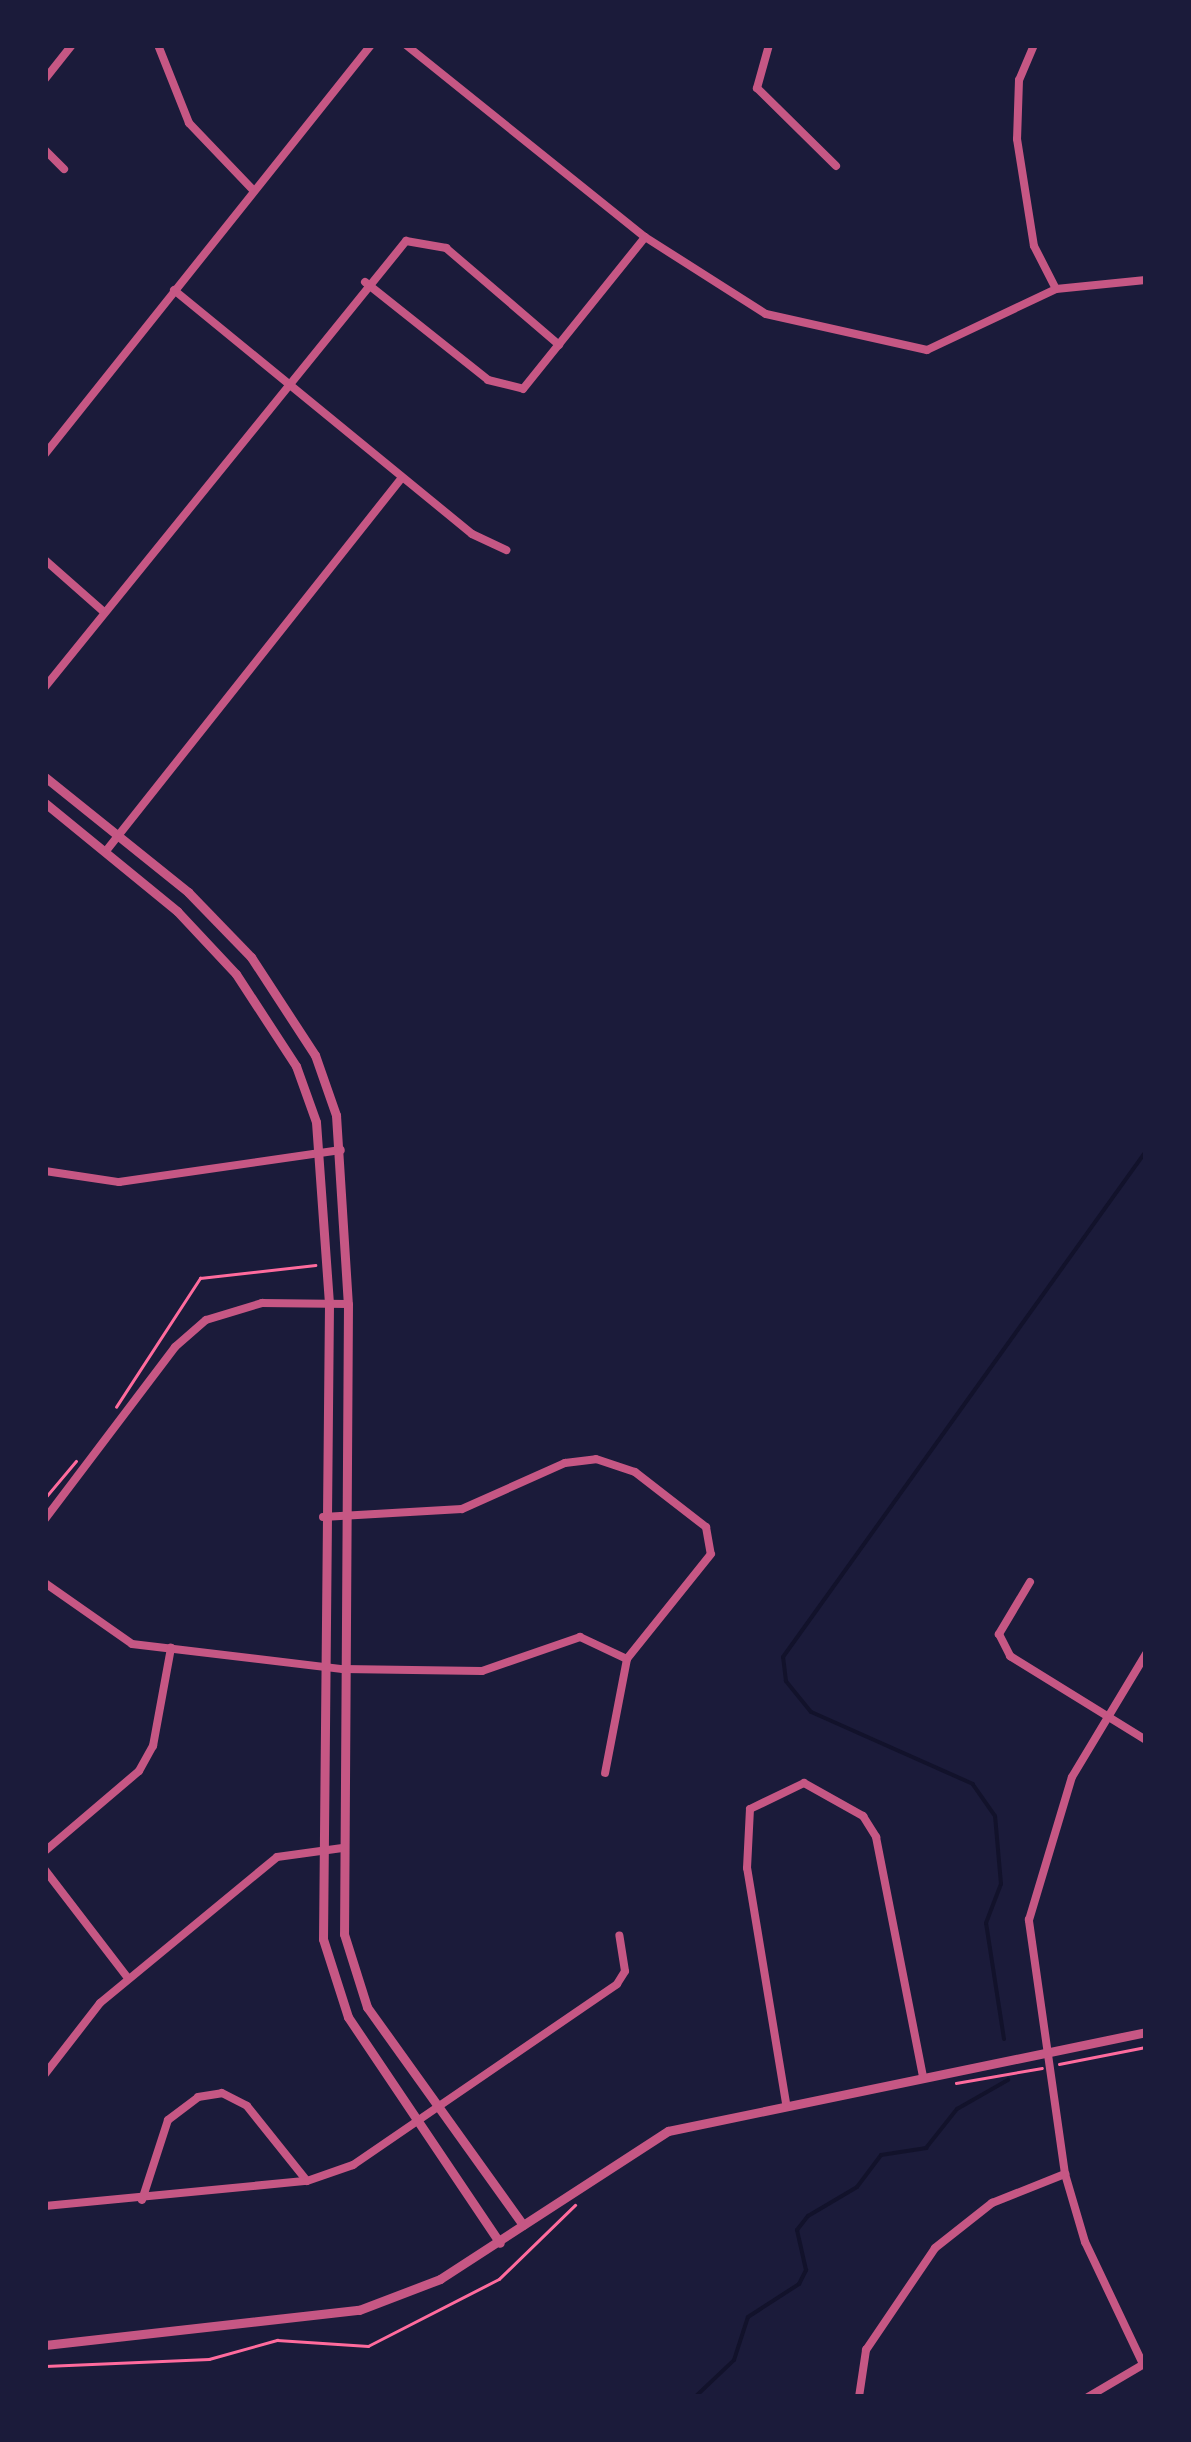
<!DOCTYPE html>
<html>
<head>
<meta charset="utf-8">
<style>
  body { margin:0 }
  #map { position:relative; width:1191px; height:2442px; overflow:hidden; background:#1b1b3a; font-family:Arial,sans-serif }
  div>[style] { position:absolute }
  .stream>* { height:4px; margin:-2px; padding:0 2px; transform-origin:2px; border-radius:2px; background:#12122b }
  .path>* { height:2.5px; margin:-1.25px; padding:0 1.25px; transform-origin:1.25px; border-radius:1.25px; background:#ff6b9d }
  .minor>* { height:8px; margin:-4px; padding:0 4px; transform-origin:4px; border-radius:4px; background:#c65784 }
  .tertiary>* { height:9px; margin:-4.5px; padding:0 4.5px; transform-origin:4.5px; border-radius:4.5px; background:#c65784 }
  span { translate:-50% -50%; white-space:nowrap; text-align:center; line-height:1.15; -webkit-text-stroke:10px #1b1b3a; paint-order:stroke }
  .frame { position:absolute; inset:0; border:48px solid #1b1b3a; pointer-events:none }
</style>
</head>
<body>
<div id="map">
  <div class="stream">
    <div style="left:1004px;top:2039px;width:117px;rotate:-98.8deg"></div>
    <div style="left:986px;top:1923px;width:42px;rotate:-69deg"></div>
    <div style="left:1001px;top:1884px;width:68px;rotate:-95deg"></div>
    <div style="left:995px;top:1816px;width:39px;rotate:-125deg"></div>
    <div style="left:973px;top:1784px;width:177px;rotate:-156deg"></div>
    <div style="left:811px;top:1712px;width:40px;rotate:-129deg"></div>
    <div style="left:786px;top:1681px;width:24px;rotate:-97deg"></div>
    <div style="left:783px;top:1657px;width:623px;rotate:-54.34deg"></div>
    <div style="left:695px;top:2397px;width:54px;rotate:-43.5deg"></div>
    <div style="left:734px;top:2360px;width:45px;rotate:-72deg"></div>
    <div style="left:748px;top:2317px;width:61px;rotate:-32.9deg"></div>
    <div style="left:799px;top:2284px;width:16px;rotate:-63deg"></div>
    <div style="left:806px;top:2270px;width:41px;rotate:-102.7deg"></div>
    <div style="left:797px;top:2230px;width:18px;rotate:-52deg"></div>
    <div style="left:808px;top:2216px;width:57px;rotate:-30.6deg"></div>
    <div style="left:857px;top:2187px;width:40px;rotate:-53deg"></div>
    <div style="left:881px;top:2155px;width:46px;rotate:-8.8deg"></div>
    <div style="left:926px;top:2148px;width:50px;rotate:-51.5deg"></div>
    <div style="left:957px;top:2109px;width:59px;rotate:-29.6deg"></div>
  </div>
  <div class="path">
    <div style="left:116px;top:1407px;width:154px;rotate:-56.9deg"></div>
    <div style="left:200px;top:1278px;width:116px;rotate:-6.4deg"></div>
    <div style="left:45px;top:1498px;width:48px;rotate:-50deg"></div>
    <div style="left:1059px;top:2064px;width:89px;rotate:-11.1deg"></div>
    <div style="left:956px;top:2083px;width:87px;rotate:-9.9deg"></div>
    <div style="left:45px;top:2366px;width:164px;rotate:-2.4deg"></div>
    <div style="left:209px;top:2359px;width:71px;rotate:-15.6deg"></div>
    <div style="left:277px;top:2340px;width:91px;rotate:3.8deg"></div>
    <div style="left:368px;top:2346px;width:147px;rotate:-27.1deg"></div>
    <div style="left:499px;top:2279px;width:106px;rotate:-44.2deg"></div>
  </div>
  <div class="minor">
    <div style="left:158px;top:45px;width:84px;rotate:68.3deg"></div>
    <div style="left:189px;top:123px;width:93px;rotate:46.3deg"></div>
    <div style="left:406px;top:45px;width:307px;rotate:38.8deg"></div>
    <div style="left:645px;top:237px;width:143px;rotate:32.5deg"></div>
    <div style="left:766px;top:314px;width:165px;rotate:12.6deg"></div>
    <div style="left:927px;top:350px;width:143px;rotate:-25.3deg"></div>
    <div style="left:1056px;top:289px;width:90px;rotate:-5.7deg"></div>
    <div style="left:769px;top:45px;width:45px;rotate:105.6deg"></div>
    <div style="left:757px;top:88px;width:111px;rotate:44.6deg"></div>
    <div style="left:1034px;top:45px;width:38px;rotate:113deg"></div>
    <div style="left:1019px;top:80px;width:59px;rotate:91.9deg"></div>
    <div style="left:1017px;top:139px;width:108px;rotate:81deg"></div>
    <div style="left:1034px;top:246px;width:48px;rotate:62.9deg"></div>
    <div style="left:45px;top:79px;width:43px;rotate:-51.5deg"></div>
    <div style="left:45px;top:150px;width:27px;rotate:45deg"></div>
    <div style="left:365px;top:282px;width:157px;rotate:38.5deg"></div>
    <div style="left:488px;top:380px;width:36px;rotate:14deg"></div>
    <div style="left:523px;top:389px;width:195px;rotate:-51.2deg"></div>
    <div style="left:174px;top:290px;width:385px;rotate:39.3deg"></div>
    <div style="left:472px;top:534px;width:38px;rotate:25deg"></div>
    <div style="left:45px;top:454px;width:523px;rotate:-51.44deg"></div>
    <div style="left:45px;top:560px;width:79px;rotate:41.4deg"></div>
    <div style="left:45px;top:687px;width:574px;rotate:-51.01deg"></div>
    <div style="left:406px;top:241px;width:41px;rotate:9.9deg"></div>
    <div style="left:446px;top:248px;width:149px;rotate:40.6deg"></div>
    <div style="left:106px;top:851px;width:476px;rotate:-51.6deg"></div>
    <div style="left:45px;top:1171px;width:75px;rotate:8.5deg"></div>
    <div style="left:119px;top:1182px;width:224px;rotate:-8.2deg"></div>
    <div style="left:323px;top:1517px;width:139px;rotate:-3.3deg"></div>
    <div style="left:462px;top:1509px;width:113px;rotate:-24.1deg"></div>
    <div style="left:565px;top:1463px;width:31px;rotate:-7deg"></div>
    <div style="left:596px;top:1459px;width:41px;rotate:18.4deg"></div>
    <div style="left:635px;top:1472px;width:90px;rotate:37.8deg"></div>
    <div style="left:706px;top:1527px;width:27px;rotate:80deg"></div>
    <div style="left:711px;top:1554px;width:134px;rotate:128.7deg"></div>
    <div style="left:627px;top:1659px;width:116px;rotate:100.9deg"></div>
    <div style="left:45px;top:1519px;width:216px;rotate:-52.9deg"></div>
    <div style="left:175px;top:1347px;width:41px;rotate:-41.1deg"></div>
    <div style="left:206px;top:1320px;width:59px;rotate:-16.9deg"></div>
    <div style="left:262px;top:1303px;width:86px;rotate:0.7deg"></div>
    <div style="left:1030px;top:1582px;width:61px;rotate:120.8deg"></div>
    <div style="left:999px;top:1634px;width:25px;rotate:63deg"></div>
    <div style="left:1010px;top:1656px;width:160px;rotate:31.7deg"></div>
    <div style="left:45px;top:1583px;width:106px;rotate:35deg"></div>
    <div style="left:132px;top:1644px;width:212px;rotate:6.8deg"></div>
    <div style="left:343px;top:1669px;width:139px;rotate:0.8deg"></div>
    <div style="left:482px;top:1671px;width:104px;rotate:-19.1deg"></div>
    <div style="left:580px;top:1637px;width:52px;rotate:25.1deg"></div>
    <div style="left:45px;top:1851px;width:123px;rotate:-40.4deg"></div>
    <div style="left:139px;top:1771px;width:29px;rotate:-61deg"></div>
    <div style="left:153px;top:1746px;width:100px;rotate:-79.6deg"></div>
    <div style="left:45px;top:1870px;width:136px;rotate:52.5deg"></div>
    <div style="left:45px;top:2074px;width:90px;rotate:-52.2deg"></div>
    <div style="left:100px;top:2003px;width:229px;rotate:-39.5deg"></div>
    <div style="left:277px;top:1857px;width:66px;rotate:-7.9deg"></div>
    <div style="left:786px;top:2103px;width:238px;rotate:-99.4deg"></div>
    <div style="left:747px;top:1868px;width:59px;rotate:-87.1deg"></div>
    <div style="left:750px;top:1809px;width:60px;rotate:-25.7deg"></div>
    <div style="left:804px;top:1783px;width:68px;rotate:29.2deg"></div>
    <div style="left:863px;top:1816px;width:25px;rotate:58deg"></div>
    <div style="left:876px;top:1837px;width:244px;rotate:78.9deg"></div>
    <div style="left:142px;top:2200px;width:84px;rotate:-72deg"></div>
    <div style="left:168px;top:2120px;width:38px;rotate:-37deg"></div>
    <div style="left:198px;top:2097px;width:24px;rotate:-9deg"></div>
    <div style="left:222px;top:2093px;width:28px;rotate:27deg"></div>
    <div style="left:247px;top:2106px;width:96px;rotate:51.3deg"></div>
    <div style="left:45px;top:2206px;width:263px;rotate:-5.5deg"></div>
    <div style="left:307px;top:2181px;width:49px;rotate:-19.2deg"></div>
    <div style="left:353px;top:2165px;width:320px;rotate:-34.4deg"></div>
    <div style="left:617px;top:1984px;width:15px;rotate:-58deg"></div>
    <div style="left:625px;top:1971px;width:36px;rotate:-99deg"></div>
    <div style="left:1143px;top:2364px;width:135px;rotate:-115.4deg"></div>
    <div style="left:1085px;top:2242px;width:71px;rotate:-106.4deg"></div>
    <div style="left:1065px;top:2174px;width:257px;rotate:-98.1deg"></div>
    <div style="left:1029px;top:1920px;width:149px;rotate:-73.3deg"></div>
    <div style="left:1072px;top:1777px;width:144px;rotate:-59deg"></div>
    <div style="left:859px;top:2397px;width:48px;rotate:-81.5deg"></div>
    <div style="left:866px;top:2350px;width:123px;rotate:-55.9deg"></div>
    <div style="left:935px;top:2248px;width:73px;rotate:-38.3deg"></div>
    <div style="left:992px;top:2203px;width:79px;rotate:-21.7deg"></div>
    <div style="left:1088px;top:2397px;width:65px;rotate:-30.5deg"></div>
  </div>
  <div class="tertiary">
    <div style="left:45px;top:777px;width:184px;rotate:38.8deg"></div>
    <div style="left:188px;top:892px;width:91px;rotate:45.9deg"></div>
    <div style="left:251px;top:957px;width:117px;rotate:56.9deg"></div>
    <div style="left:315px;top:1055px;width:64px;rotate:70.7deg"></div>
    <div style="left:336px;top:1115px;width:189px;rotate:86.4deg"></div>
    <div style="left:348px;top:1304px;width:630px;rotate:90.36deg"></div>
    <div style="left:344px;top:1934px;width:77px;rotate:72.5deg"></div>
    <div style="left:367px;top:2007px;width:268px;rotate:54.4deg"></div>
    <div style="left:45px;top:803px;width:171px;rotate:39.3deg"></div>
    <div style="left:177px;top:911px;width:86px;rotate:46.9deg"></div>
    <div style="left:236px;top:974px;width:110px;rotate:56.9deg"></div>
    <div style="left:296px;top:1066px;width:59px;rotate:70.3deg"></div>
    <div style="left:316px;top:1122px;width:182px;rotate:85.9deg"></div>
    <div style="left:329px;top:1304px;width:635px;rotate:90.54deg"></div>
    <div style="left:323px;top:1939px;width:82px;rotate:72.2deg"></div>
    <div style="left:348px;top:2017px;width:272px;rotate:56.1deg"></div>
    <div style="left:45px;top:2345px;width:316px;rotate:-6.4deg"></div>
    <div style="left:359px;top:2310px;width:87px;rotate:-20.9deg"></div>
    <div style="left:440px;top:2279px;width:272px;rotate:-33deg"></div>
    <div style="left:668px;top:2131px;width:488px;rotate:-11.7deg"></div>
  </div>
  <div class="frame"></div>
</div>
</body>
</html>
